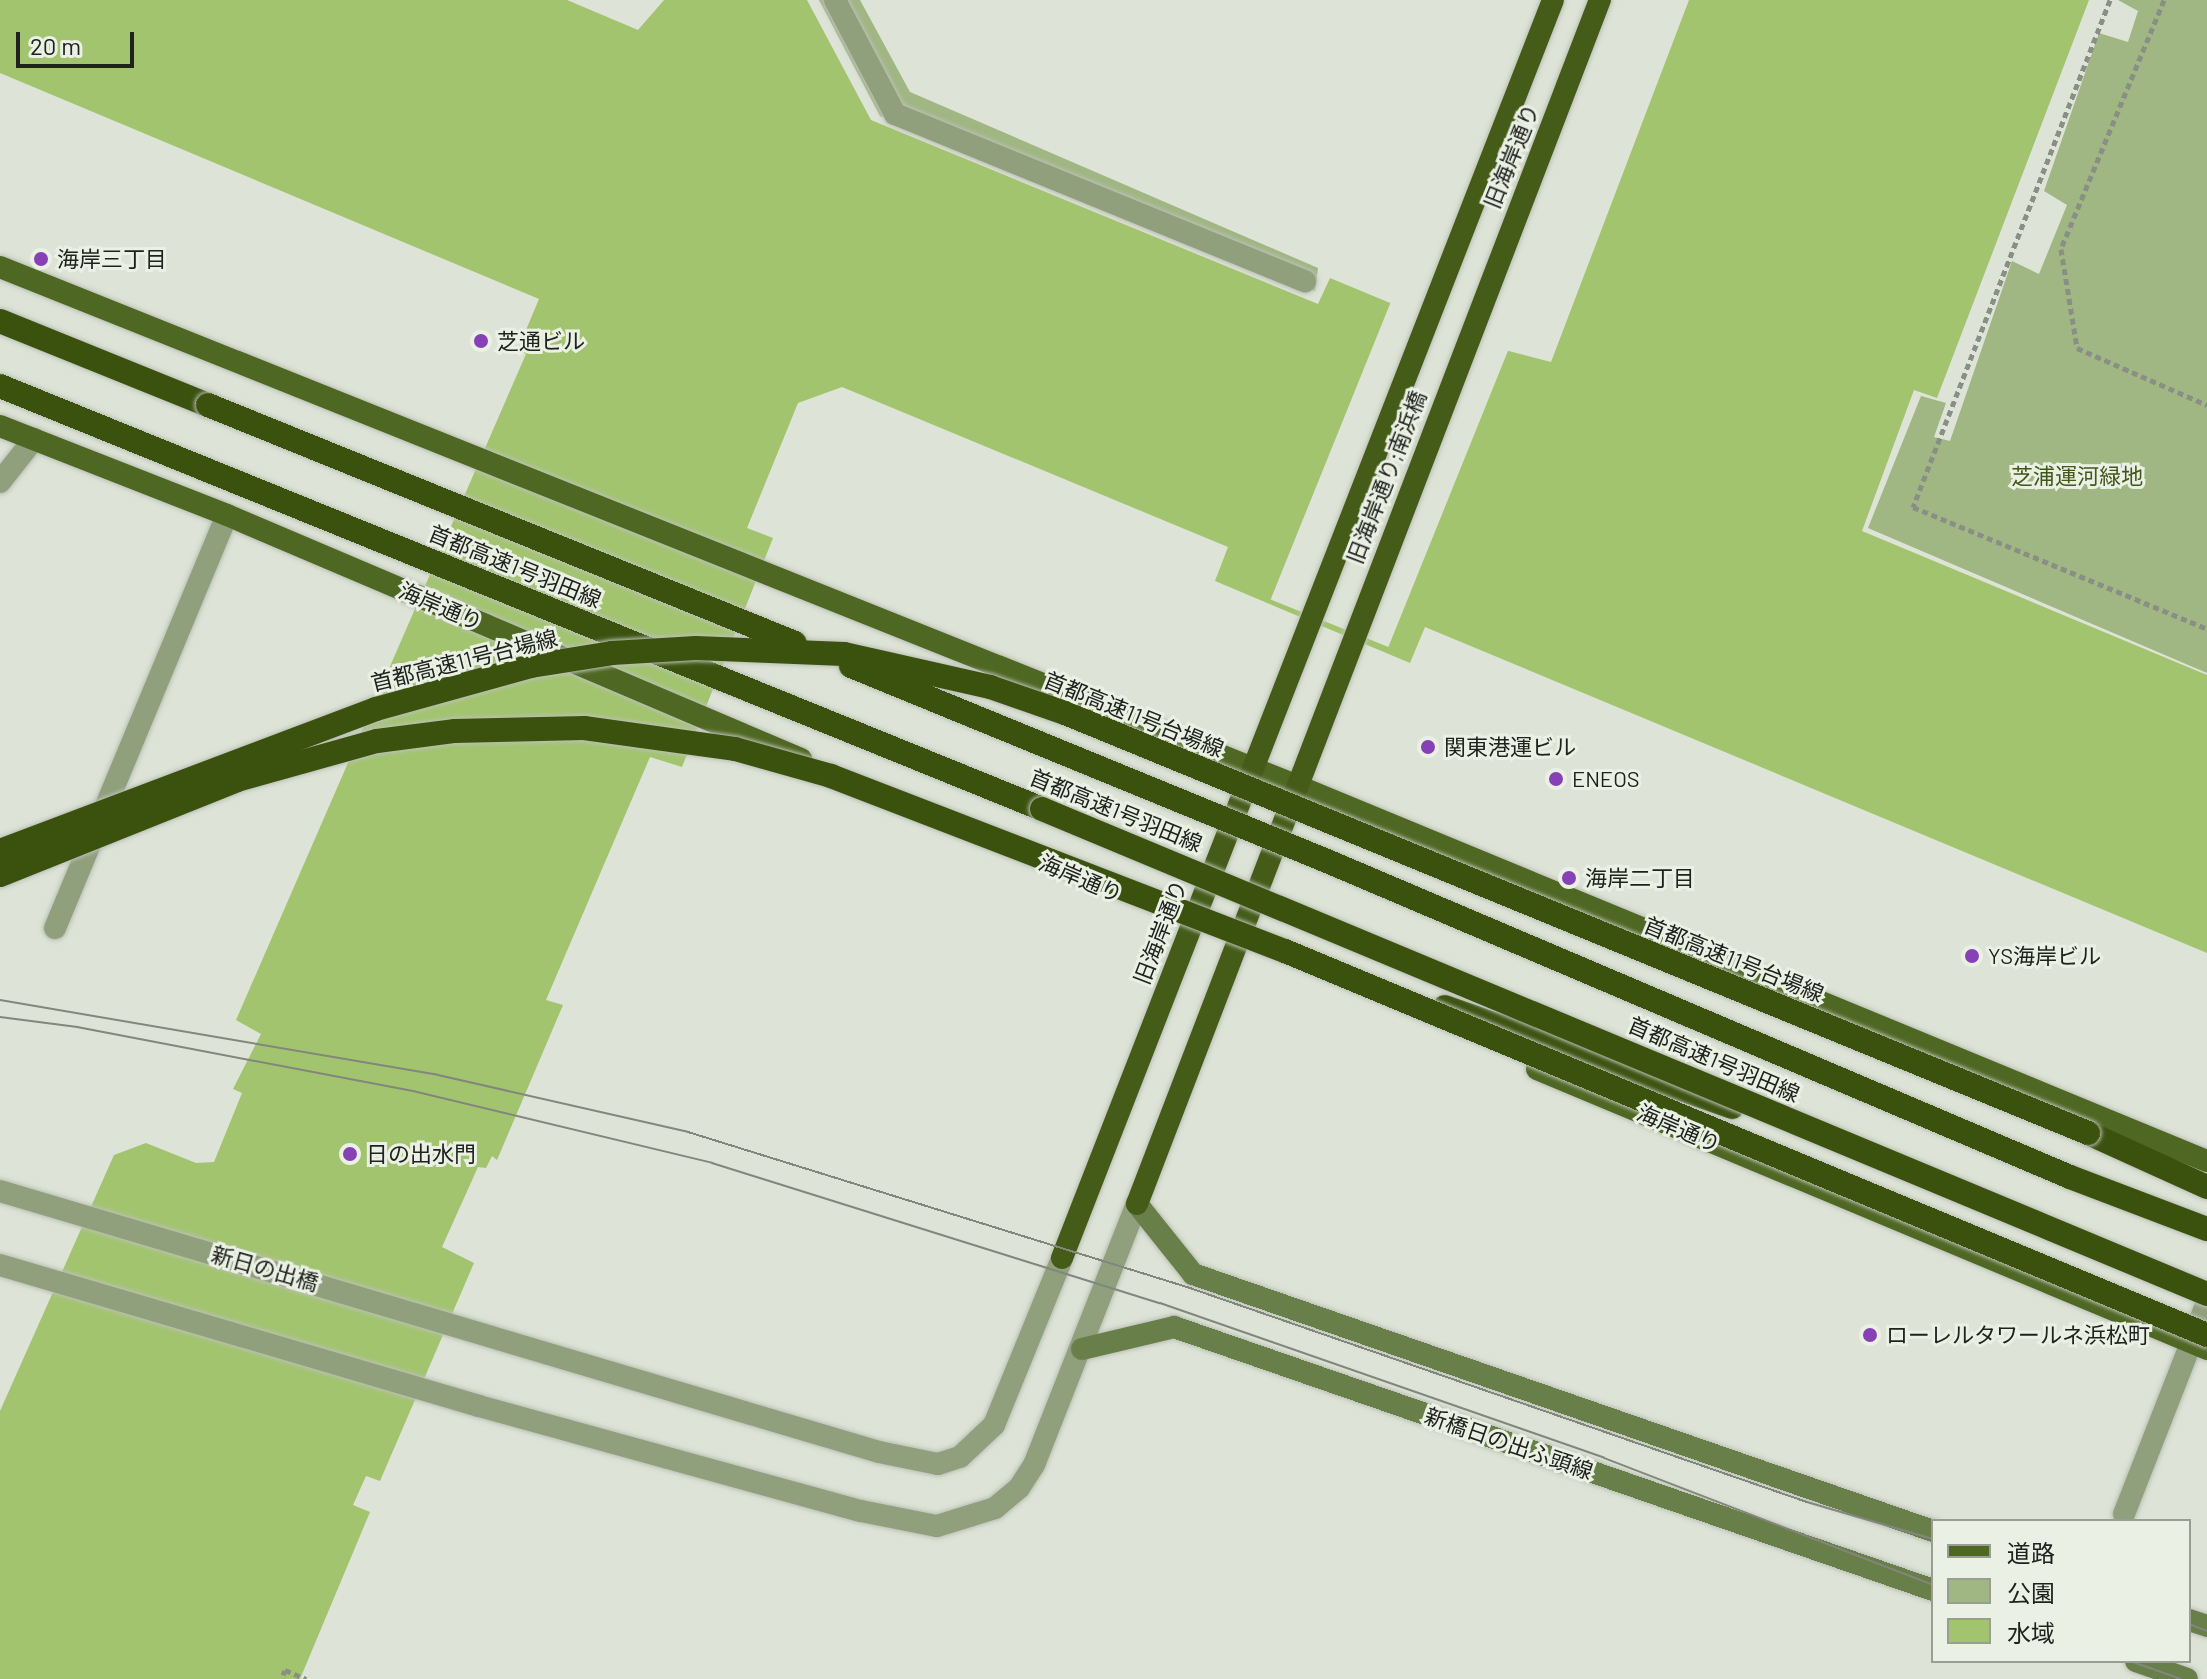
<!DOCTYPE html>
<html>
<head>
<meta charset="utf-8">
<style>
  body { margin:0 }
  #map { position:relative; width:2207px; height:1679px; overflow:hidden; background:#dde3d6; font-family:Barlow,"Noto Sans JP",sans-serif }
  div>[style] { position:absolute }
  .green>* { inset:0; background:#a0b683 }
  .water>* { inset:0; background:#a2c46f }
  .pier>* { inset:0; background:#dde3d6; transform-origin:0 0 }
  .path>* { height:5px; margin-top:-2.5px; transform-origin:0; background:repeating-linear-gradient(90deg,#8a8f85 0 6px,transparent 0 10px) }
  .roads { filter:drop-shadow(0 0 2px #bbc0b5) drop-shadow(0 0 2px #bbc0b5) }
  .pedestrian>* { height:22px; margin:-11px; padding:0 11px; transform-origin:11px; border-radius:11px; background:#909f7c }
  .tertiary>* { height:22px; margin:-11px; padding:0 11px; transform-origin:11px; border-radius:11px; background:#909f7c }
  .secondary>* { height:22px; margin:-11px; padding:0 11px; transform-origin:11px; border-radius:11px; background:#697f4a }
  .primary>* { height:22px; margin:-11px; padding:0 11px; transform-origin:11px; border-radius:11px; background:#4e6722 }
  .trunk>* { height:22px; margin:-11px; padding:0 11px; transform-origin:11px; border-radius:11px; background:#445c18 }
  .motorway>* { height:24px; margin:-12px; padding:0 12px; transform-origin:12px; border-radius:12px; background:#3b520f }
  .tram>* { height:2px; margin:-1px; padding:0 1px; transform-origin:1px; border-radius:1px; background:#82867d }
  .bridges { filter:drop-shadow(0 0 2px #bbc0b5) drop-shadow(0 0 2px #bbc0b5) }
  .motorway-bridge>* { height:24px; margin:-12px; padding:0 12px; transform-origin:12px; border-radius:12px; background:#3b520f }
  .dots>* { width:22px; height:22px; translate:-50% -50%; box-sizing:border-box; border:4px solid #eaf0e3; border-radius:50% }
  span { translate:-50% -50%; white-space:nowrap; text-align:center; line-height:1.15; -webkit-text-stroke:6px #eaf0e3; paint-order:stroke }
  .street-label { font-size:22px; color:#20221d }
  .poi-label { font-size:22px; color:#20221d }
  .left { translate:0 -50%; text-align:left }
  .park-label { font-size:22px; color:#41571b }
  .legend { position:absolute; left:1931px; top:1519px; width:260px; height:144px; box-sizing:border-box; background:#eaf0e3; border:2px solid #999e94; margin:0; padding:10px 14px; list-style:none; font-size:24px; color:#20221d }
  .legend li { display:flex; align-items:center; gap:16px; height:40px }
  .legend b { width:40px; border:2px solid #999e94 }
  .scale { position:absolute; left:16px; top:32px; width:118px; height:36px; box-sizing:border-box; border:4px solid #20221d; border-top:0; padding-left:10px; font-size:24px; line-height:28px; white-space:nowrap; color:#20221d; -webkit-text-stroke:6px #eaf0e3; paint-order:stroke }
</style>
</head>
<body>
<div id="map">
  <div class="green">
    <div style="clip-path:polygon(819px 0,860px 0,910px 92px,1318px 268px,1315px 291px,880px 116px)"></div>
    <div style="clip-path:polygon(2118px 0,2207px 0,2207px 673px,1868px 528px,1921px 396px,1946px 403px,1934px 437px,1950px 441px,2012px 261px,2039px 274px,2067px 205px,2044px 191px,2099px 33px,2128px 42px,2138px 11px)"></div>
  </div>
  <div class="water">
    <div style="clip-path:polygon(0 0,567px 0,638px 30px,664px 0,807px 0,871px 120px,1318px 304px,1330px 278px,1501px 349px,1551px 362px,1689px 0,2089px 0,1937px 398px,1914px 390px,1862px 531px,2207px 675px,2207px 953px,1425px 627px,1410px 663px,1215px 581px,1228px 547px,842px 387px,798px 403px,747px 528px,773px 538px,682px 767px,650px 757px,546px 1000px,563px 1005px,497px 1160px,492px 1156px,486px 1168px,478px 1167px,442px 1247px,474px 1263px,380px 1481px,366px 1476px,353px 1505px,370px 1512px,300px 1679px,0 1679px,0 1411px,114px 1155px,146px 1143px,196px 1163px,214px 1162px,242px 1093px,233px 1089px,261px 1034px,236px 1020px,526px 354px,518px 349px,539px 299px,0 73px)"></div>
  </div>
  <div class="pier">
    <div style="left:1392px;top:299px;width:127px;height:324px;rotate:22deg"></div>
  </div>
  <div class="path">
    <div style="left:2110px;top:0;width:544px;rotate:111.23deg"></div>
    <div style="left:1913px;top:507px;width:318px;rotate:22.5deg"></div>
    <div style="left:2164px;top:0;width:269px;rotate:112.5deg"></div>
    <div style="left:2061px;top:249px;width:100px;rotate:80.8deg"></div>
    <div style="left:2077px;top:348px;width:142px;rotate:23.7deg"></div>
    <div style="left:283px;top:1675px;width:5px;rotate:-68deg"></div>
    <div style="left:285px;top:1670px;width:23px;rotate:23deg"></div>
  </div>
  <div class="roads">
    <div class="pedestrian">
      <div style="left:835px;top:0;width:129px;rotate:62.2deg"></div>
      <div style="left:895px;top:114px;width:443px;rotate:22.2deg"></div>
    </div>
    <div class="tertiary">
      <div style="left:0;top:482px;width:55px;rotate:-51.7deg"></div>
      <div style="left:55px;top:928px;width:447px;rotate:-67.4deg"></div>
      <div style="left:0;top:1191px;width:917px;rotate:16.54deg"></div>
      <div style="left:879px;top:1452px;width:60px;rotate:11.5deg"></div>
      <div style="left:938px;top:1464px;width:23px;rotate:-18deg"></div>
      <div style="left:960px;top:1457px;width:47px;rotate:-43.3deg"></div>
      <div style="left:994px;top:1425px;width:180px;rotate:-67.8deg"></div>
      <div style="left:0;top:1265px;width:499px;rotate:16.4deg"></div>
      <div style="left:479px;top:1406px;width:396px;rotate:15.4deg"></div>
      <div style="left:861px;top:1511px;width:77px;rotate:11.2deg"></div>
      <div style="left:937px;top:1526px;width:61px;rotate:-17.2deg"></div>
      <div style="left:995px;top:1508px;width:31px;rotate:-40deg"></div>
      <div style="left:1019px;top:1488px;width:27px;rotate:-57deg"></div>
      <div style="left:1034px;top:1465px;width:281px;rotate:-68.5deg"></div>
      <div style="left:2124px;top:1514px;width:228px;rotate:-68.6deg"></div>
    </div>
    <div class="secondary">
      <div style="left:1137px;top:1204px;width:90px;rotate:51.3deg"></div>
      <div style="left:1193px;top:1274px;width:783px;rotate:19.15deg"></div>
      <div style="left:1082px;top:1349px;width:95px;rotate:-13.4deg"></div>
      <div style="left:1174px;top:1327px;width:803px;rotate:19.11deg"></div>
      <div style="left:2189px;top:1620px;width:19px;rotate:18deg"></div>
      <div style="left:2136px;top:1661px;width:54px;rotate:19.4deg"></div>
    </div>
    <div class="primary">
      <div style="left:0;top:267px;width:1395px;rotate:21.8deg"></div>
      <div style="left:1295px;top:785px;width:986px;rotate:22.41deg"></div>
      <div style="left:0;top:426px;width:244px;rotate:21.4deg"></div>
      <div style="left:227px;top:515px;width:624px;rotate:23.03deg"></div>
      <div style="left:1537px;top:1069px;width:726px;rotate:22.68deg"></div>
    </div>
    <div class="trunk">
      <div style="left:1137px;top:1204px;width:1290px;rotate:-68.97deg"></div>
      <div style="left:1062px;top:1258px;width:1350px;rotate:-68.68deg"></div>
    </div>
    <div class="motorway">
      <div style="left:0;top:321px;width:224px;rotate:22deg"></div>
      <div style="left:0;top:386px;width:1125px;rotate:22.09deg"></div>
      <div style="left:1445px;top:1007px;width:304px;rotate:19.2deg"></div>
      <div style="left:2088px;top:1133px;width:131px;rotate:24.4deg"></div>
    </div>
  </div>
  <div class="tram">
    <div style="left:0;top:1000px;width:444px;rotate:9.7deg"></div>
    <div style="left:438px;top:1075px;width:256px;rotate:12.8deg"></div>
    <div style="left:688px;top:1132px;width:523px;rotate:17.26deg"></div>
    <div style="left:1187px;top:1287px;width:656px;rotate:19.13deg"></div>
    <div style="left:1807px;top:1502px;width:131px;rotate:16.4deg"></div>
    <div style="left:0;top:1017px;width:78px;rotate:7.4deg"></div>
    <div style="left:77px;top:1027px;width:342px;rotate:10.8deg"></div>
    <div style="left:413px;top:1091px;width:308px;rotate:13.5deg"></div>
    <div style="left:712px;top:1163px;width:469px;rotate:17.4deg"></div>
    <div style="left:1160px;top:1303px;width:470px;rotate:19.2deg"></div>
    <div style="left:1604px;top:1458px;width:353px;rotate:21.1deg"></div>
    <div style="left:2189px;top:1624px;width:19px;rotate:21deg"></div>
    <div style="left:2130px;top:1661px;width:54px;rotate:19.4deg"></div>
  </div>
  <div class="bridges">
    <div class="motorway-bridge">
      <div style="left:208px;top:405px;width:633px;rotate:22.07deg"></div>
      <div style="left:851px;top:666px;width:514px;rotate:22.28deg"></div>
      <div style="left:1327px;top:861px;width:807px;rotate:23.04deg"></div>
      <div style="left:2070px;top:1177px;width:147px;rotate:20.8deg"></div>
      <div style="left:1042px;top:809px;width:1262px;rotate:22.6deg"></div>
      <div style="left:0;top:851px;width:402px;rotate:-20.7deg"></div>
      <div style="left:376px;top:709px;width:161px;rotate:-15.5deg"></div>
      <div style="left:531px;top:666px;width:82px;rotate:-9.1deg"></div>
      <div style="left:612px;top:653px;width:84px;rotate:-3.4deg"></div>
      <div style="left:696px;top:648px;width:148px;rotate:2.3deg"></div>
      <div style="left:844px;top:654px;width:150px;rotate:12.7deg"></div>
      <div style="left:990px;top:687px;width:79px;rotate:19.1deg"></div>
      <div style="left:1065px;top:713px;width:1106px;rotate:22.32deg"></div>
      <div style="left:0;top:875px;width:255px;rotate:-21.8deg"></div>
      <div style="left:237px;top:780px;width:145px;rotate:-15.6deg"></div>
      <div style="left:377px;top:741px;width:79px;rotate:-7.3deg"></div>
      <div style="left:455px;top:731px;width:129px;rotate:-1.3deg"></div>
      <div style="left:584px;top:728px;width:152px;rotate:7.9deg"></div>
      <div style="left:735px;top:749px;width:100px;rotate:15.7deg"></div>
      <div style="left:831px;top:776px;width:487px;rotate:21.1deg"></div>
      <div style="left:1285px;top:951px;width:999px;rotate:22.61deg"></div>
    </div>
  </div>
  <div class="dots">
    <div style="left:41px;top:259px;background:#8641b5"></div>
    <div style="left:481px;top:341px;background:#8641b5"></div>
    <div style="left:1428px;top:747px;background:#8641b5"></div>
    <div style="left:1556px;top:779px;background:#8641b5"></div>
    <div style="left:1569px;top:878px;background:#8641b5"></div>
    <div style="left:1972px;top:956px;background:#8641b5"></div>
    <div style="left:350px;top:1154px;background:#8641b5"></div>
    <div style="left:1870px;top:1335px;background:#8641b5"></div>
  </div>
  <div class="street-label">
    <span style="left:1511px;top:156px;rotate:-68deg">旧海岸通り</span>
    <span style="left:1386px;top:477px;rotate:-69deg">旧海岸通り;南浜橋</span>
    <span style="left:515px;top:566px;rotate:22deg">首都高速1号羽田線</span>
    <span style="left:441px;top:606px;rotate:23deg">海岸通り</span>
    <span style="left:464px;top:660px;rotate:-14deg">首都高速11号台場線</span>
    <span style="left:1134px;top:714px;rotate:22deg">首都高速11号台場線</span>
    <span style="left:1116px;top:810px;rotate:22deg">首都高速1号羽田線</span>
    <span style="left:1081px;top:878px;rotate:23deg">海岸通り</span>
    <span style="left:1160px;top:932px;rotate:-69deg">旧海岸通り</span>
    <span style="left:1734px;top:959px;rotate:22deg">首都高速11号台場線</span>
    <span style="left:1714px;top:1059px;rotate:23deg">首都高速1号羽田線</span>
    <span style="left:1679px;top:1128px;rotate:23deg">海岸通り</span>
    <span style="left:265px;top:1268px;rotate:16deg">新日の出橋</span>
    <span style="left:1509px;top:1443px;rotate:19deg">新橋日の出ふ頭線</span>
  </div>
  <div class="poi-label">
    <span class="left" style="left:57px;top:259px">海岸三丁目</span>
    <span class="left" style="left:497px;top:341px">芝通ビル</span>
    <span class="left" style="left:1444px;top:747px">関東港運ビル</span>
    <span class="left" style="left:1572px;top:779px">ENEOS</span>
    <span class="left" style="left:1585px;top:878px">海岸二丁目</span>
    <span class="left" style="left:1988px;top:956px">YS海岸ビル</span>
    <span class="left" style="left:366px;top:1154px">日の出水門</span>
    <span class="left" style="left:1886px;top:1335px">ローレルタワールネ浜松町</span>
  </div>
  <div class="park-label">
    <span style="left:2077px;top:476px">芝浦運河緑地</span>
  </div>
  <ul class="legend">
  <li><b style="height:10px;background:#4e6722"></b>道路</li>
  <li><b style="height:22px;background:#a0b683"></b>公園</li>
  <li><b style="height:22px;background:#a2c46f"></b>水域</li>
  </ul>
  <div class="scale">20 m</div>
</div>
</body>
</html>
